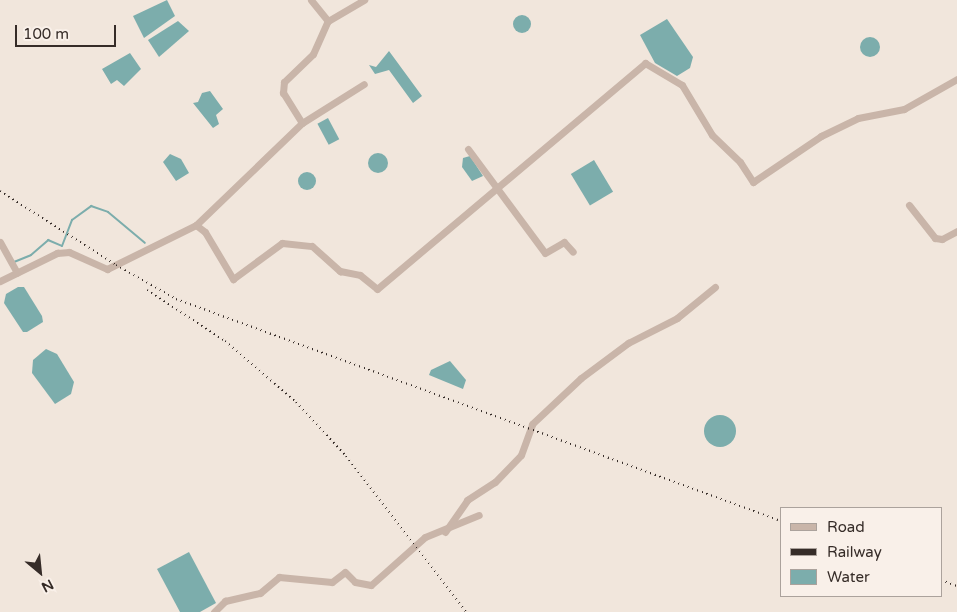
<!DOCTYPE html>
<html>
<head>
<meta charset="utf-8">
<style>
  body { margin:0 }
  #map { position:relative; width:957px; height:612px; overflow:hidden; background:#f1e6dc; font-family:"Varela Round",sans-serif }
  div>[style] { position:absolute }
  .water>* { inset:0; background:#7cadac; transform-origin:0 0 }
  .round { border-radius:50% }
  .stream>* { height:2px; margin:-1px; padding:0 1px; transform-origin:1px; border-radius:1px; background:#7cadac }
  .street>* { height:7px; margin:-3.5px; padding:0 3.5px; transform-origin:3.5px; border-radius:3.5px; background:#c9b5a9 }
  .rail>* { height:2px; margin-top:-1px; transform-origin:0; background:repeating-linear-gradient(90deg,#362c28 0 1px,transparent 0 5px) }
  span { translate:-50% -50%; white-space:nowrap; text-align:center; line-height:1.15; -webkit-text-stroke:4.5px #f9f0e9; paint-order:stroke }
  .legend { position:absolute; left:780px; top:507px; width:162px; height:90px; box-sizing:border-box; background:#f9f0e9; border:1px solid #aba29c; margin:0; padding:6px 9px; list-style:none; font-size:15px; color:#362c28 }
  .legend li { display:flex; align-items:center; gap:10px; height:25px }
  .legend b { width:25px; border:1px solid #aba29c }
  .north { position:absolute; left:15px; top:547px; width:50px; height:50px; -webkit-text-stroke:4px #f9f0e9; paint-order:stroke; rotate:152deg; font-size:14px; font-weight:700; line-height:20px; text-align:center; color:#362c28 }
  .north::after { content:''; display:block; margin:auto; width:18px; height:22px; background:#362c28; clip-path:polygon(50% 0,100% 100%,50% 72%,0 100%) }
  .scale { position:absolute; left:15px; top:25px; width:101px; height:22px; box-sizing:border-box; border:2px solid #362c28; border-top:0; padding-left:6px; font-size:15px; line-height:18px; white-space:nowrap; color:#362c28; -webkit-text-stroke:4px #f9f0e9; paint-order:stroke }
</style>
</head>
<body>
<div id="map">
  <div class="water">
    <div style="clip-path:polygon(167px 0,175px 16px,144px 38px,133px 16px)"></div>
    <div class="round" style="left:513px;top:15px;width:18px;height:18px"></div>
    <div style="clip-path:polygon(667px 19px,693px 57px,690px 68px,677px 76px,655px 63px,640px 35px)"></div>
    <div style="clip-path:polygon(178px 21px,189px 31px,159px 57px,148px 40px)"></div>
    <div class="round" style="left:860px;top:37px;width:20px;height:20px"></div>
    <div style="clip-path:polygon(389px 51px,422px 96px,413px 103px,389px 70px,375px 74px,369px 65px,376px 67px)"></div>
    <div style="clip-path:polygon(130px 53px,141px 69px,124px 86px,117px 80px,111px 84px,102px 69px)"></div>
    <div style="clip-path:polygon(210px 91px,223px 109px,216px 115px,219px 124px,213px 128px,193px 103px,198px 102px,202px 93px)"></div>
    <div style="left:328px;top:118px;width:24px;height:12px;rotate:62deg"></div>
    <div class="round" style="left:368px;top:153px;width:20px;height:20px"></div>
    <div style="clip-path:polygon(170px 154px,181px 159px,189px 173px,176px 181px,163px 162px)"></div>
    <div style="clip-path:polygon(470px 156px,483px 176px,472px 181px,462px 167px,463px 158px)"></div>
    <div style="left:594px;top:160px;width:37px;height:27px;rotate:59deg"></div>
    <div class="round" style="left:298px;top:172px;width:18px;height:18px"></div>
    <div style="clip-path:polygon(18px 287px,24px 287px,42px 316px,43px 322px,27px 332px,23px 332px,4px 303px,6px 294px)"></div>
    <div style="clip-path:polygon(46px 349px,57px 354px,74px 382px,71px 394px,55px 404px,32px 373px,33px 360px)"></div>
    <div style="clip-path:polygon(450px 361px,466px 380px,463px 389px,429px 375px,431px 370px)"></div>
    <div class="round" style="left:704px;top:415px;width:32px;height:32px"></div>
    <div style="clip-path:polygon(189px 552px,216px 603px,200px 612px,180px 612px,157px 569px)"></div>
  </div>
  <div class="stream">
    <div style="left:14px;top:262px;width:18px;rotate:-22deg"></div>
    <div style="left:31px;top:255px;width:23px;rotate:-41deg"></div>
    <div style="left:48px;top:240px;width:15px;rotate:23deg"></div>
    <div style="left:62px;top:246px;width:28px;rotate:-69deg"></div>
    <div style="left:72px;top:220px;width:24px;rotate:-36deg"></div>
    <div style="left:91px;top:206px;width:18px;rotate:19deg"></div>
    <div style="left:108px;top:212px;width:48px;rotate:40deg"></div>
  </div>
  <div class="street">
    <div style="left:311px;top:0;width:27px;rotate:51deg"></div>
    <div style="left:302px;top:123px;width:73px;rotate:-32.2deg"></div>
    <div style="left:468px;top:149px;width:129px;rotate:53.5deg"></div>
    <div style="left:545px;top:253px;width:22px;rotate:-30deg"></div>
    <div style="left:564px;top:242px;width:13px;rotate:48deg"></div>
    <div style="left:909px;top:205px;width:42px;rotate:51.8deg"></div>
    <div style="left:935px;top:238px;width:7px;rotate:8deg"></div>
    <div style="left:942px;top:239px;width:17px;rotate:-28deg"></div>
    <div style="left:196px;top:225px;width:11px;rotate:38deg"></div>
    <div style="left:205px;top:232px;width:55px;rotate:59.2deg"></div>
    <div style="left:233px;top:279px;width:61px;rotate:-36.3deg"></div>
    <div style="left:282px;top:243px;width:30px;rotate:6deg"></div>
    <div style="left:312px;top:246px;width:38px;rotate:42deg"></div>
    <div style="left:340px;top:271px;width:20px;rotate:11deg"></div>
    <div style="left:360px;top:275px;width:22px;rotate:39deg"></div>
    <div style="left:377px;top:289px;width:351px;rotate:-40.1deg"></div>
    <div style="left:645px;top:63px;width:43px;rotate:30.7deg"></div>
    <div style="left:682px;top:85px;width:58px;rotate:59deg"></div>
    <div style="left:712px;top:135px;width:39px;rotate:44deg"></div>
    <div style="left:740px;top:162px;width:24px;rotate:57deg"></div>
    <div style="left:753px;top:182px;width:82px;rotate:-34.1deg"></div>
    <div style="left:821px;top:136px;width:41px;rotate:-25.9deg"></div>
    <div style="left:858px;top:118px;width:47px;rotate:-11.1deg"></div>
    <div style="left:904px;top:109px;width:61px;rotate:-29.5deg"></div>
    <div style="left:0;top:242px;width:35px;rotate:61deg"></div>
    <div style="left:0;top:281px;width:64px;rotate:-26.2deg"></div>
    <div style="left:57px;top:253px;width:12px;rotate:-5deg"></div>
    <div style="left:69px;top:252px;width:42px;rotate:24.1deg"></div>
    <div style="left:107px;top:269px;width:99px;rotate:-26.3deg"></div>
    <div style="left:196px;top:225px;width:147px;rotate:-43.9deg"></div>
    <div style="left:302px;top:123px;width:36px;rotate:-122deg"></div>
    <div style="left:283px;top:93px;width:11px;rotate:-85deg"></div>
    <div style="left:284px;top:82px;width:40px;rotate:-44deg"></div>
    <div style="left:313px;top:54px;width:36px;rotate:-66deg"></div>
    <div style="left:328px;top:21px;width:42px;rotate:-30.3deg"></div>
    <div style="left:445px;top:532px;width:39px;rotate:-55deg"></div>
    <div style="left:467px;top:500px;width:33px;rotate:-33deg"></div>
    <div style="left:495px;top:482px;width:37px;rotate:-46deg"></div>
    <div style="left:521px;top:455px;width:33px;rotate:-70deg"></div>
    <div style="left:532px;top:424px;width:67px;rotate:-43.2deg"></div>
    <div style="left:581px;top:378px;width:59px;rotate:-36.7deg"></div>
    <div style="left:628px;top:343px;width:55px;rotate:-27deg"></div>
    <div style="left:677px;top:318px;width:49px;rotate:-39.2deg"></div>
    <div style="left:214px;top:612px;width:16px;rotate:-45deg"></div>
    <div style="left:225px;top:601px;width:36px;rotate:-13deg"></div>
    <div style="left:260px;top:593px;width:25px;rotate:-40deg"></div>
    <div style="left:279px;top:577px;width:53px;rotate:5.4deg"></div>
    <div style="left:332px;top:582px;width:16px;rotate:-38deg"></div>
    <div style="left:345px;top:572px;width:14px;rotate:45deg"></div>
    <div style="left:355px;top:582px;width:16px;rotate:11deg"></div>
    <div style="left:371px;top:585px;width:72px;rotate:-41.6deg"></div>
    <div style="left:425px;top:537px;width:58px;rotate:-22.2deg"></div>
  </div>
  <div class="rail">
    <div style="left:0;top:191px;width:138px;rotate:32.5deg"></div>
    <div style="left:116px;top:265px;width:69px;rotate:29.5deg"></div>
    <div style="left:176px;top:299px;width:644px;rotate:20.15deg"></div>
    <div style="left:147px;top:290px;width:93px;rotate:33.2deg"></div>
    <div style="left:225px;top:341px;width:94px;rotate:40.7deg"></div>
    <div style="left:296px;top:402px;width:74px;rotate:47.2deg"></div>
    <div style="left:346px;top:456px;width:197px;rotate:52.4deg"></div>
    <div style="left:941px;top:580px;width:17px;rotate:21deg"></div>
  </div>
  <ul class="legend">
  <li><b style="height:6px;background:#c9b5a9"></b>Road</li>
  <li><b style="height:6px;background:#362c28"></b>Railway</li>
  <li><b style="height:14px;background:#7cadac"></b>Water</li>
  </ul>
  <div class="north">N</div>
  <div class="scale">100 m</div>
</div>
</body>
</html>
